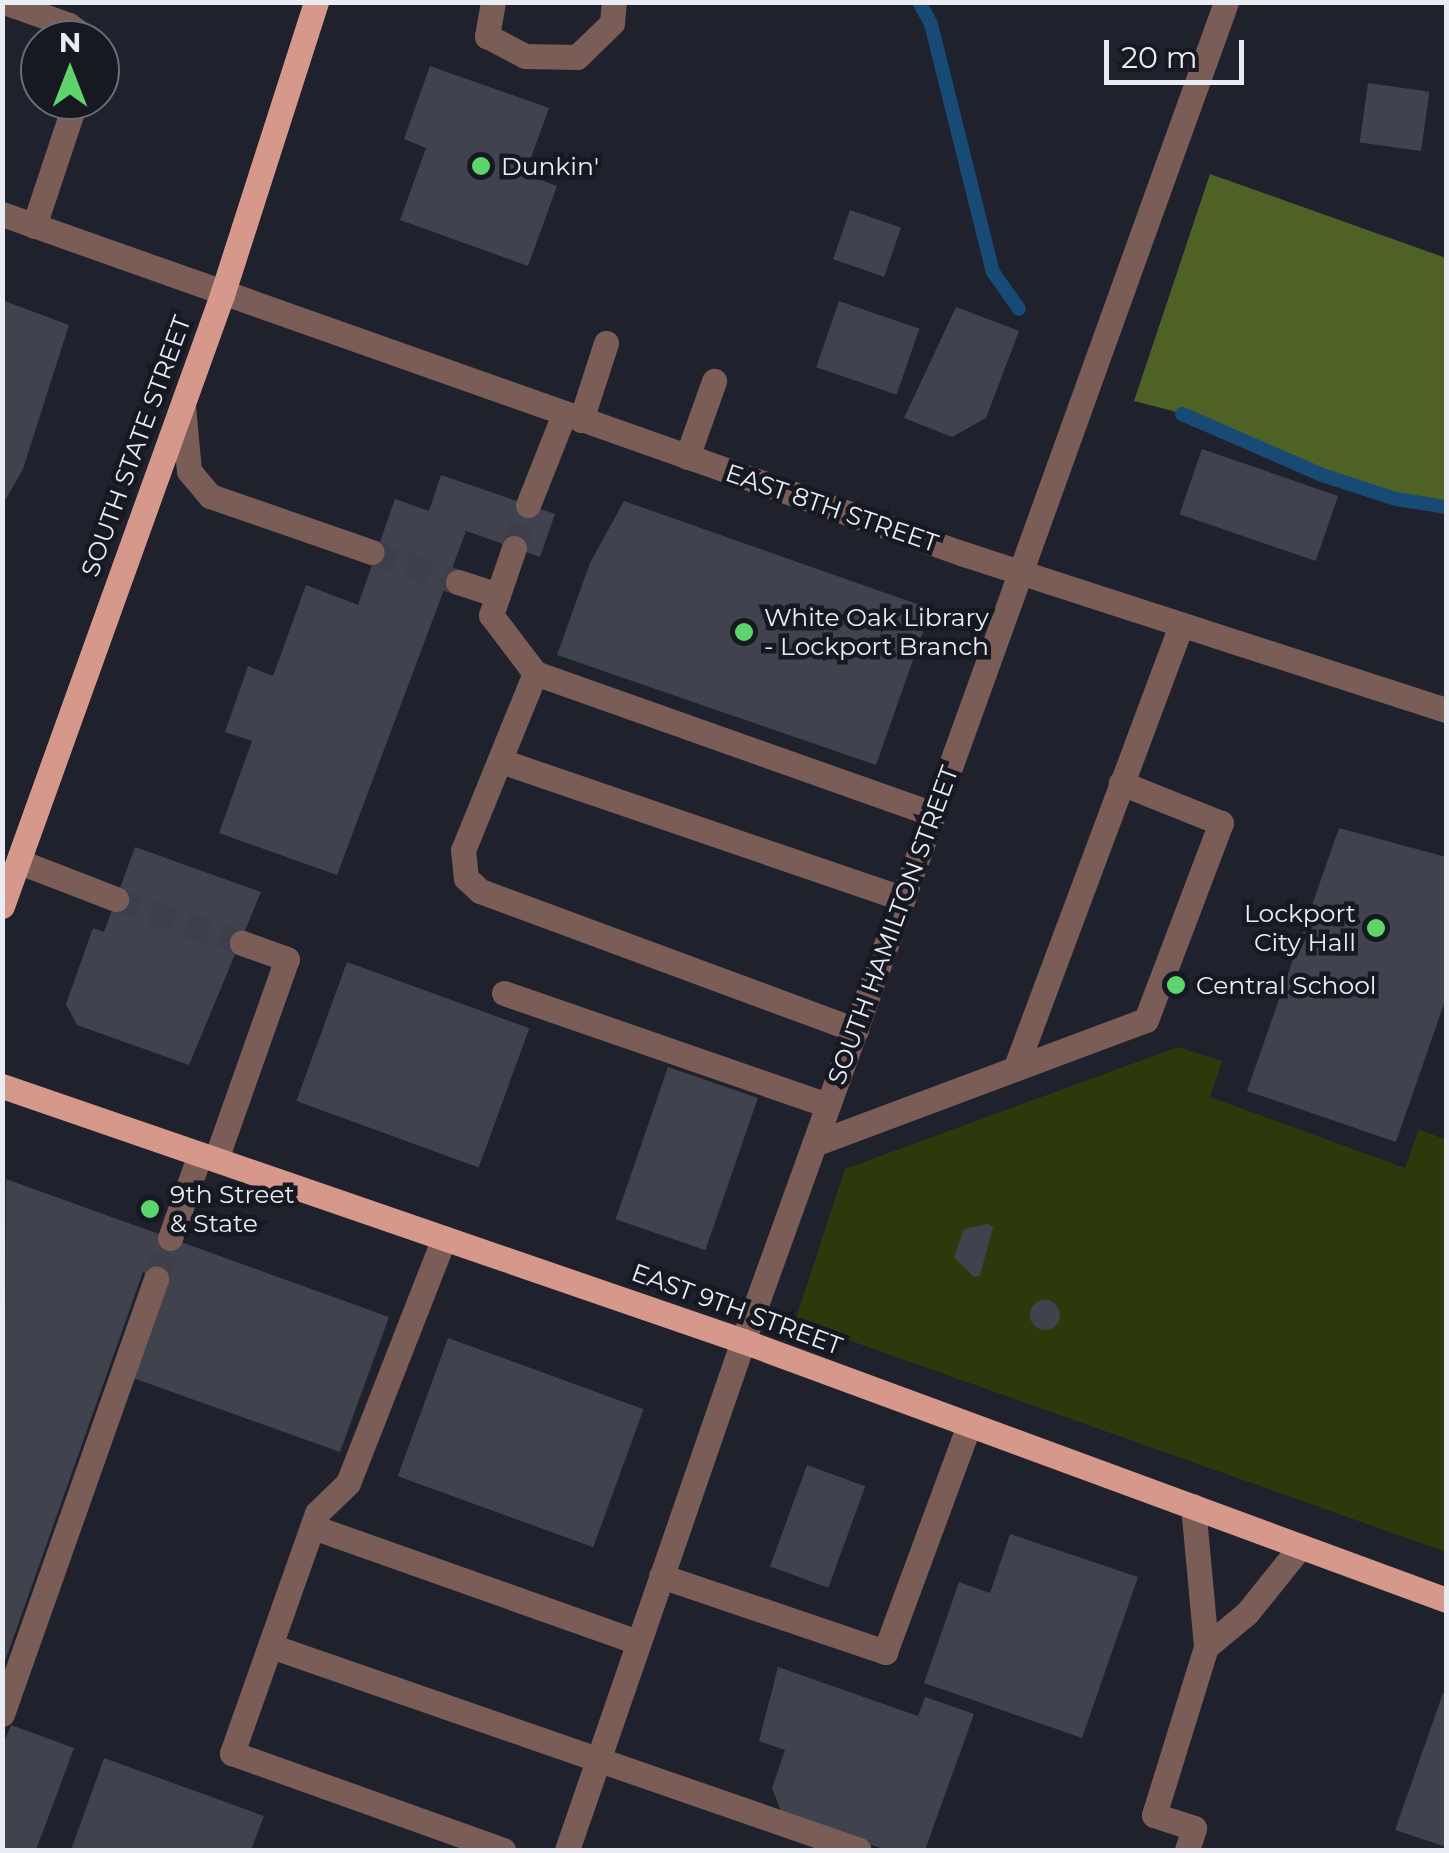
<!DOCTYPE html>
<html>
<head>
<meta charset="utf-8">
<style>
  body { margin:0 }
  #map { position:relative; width:1449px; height:1853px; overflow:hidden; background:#1f212c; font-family:Montserrat,sans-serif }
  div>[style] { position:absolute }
  .green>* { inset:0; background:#2c3a0b }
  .forest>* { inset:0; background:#4f6225 }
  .stream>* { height:14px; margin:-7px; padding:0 7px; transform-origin:7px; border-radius:7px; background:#174a74 }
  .building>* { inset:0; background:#40434e; transform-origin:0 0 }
  .round { border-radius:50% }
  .minor-tunnel>* { height:25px; margin-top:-12.5px; transform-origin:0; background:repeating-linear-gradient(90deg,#3d3f4a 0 25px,transparent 0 37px) }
  .minor>* { height:25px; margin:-12.5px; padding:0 12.5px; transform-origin:12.5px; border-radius:12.5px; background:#7b5d57 }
  .major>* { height:25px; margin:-12.5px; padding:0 12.5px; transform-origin:12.5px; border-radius:12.5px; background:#d5988b }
  .dots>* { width:28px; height:28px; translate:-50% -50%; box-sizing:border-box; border:5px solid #161822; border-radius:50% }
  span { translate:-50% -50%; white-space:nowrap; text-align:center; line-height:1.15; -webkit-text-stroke:9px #161822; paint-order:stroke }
  .poi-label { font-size:25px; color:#eaecf3 }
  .left { translate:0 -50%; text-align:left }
  .right { translate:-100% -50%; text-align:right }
  .street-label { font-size:25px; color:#eaecf3 }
  .frame { position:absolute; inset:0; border:5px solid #eaecf3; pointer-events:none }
  .north { position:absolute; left:20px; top:20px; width:100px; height:100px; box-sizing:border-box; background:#161822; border:2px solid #6b6d76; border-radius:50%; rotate:0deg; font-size:28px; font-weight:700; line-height:40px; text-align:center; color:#eaecf3 }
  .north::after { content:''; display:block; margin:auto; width:35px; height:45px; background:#5ed56c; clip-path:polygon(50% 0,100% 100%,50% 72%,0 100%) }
  .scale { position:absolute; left:1104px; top:40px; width:140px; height:45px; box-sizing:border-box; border:5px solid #eaecf3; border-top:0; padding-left:12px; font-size:30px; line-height:35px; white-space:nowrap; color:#eaecf3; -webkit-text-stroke:8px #161822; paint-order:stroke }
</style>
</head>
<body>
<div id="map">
  <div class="green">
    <div style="clip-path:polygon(1178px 1047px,1222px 1061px,1210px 1097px,1405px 1168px,1419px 1129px,1446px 1140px,1446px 1552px,795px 1321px,845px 1169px)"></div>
  </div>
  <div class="forest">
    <div style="clip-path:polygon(1210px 174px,1446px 258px,1446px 507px,1396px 499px,1322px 475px,1211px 421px,1134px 401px)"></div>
  </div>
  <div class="stream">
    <div style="left:919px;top:2px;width:25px;rotate:61deg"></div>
    <div style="left:931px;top:24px;width:256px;rotate:76deg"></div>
    <div style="left:993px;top:272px;width:45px;rotate:54.9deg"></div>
    <div style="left:1182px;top:414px;width:153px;rotate:23.5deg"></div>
    <div style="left:1322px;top:475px;width:78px;rotate:18deg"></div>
    <div style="left:1396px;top:499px;width:51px;rotate:9.1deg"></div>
  </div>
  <div class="building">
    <div style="clip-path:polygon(430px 66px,549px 108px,525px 174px,557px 186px,528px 266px,400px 220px,426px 148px,404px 139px)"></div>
    <div style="left:1368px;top:83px;width:62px;height:60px;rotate:8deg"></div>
    <div style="left:850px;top:210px;width:54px;height:52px;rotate:19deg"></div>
    <div style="clip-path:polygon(2px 300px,69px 325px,23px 469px,3px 504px)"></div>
    <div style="left:839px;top:301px;width:85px;height:70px;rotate:19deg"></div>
    <div style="clip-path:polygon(956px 307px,1019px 331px,986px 418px,952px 437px,904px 418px)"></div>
    <div style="left:1202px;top:449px;width:144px;height:69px;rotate:19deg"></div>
    <div style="clip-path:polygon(441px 475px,555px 514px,540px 557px,466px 531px,337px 875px,219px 833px,252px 741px,225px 732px,248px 666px,273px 676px,306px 585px,358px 605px,395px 499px,429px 511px)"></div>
    <div style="clip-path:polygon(624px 501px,931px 609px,876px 765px,557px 655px,590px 563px)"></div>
    <div style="clip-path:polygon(1339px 828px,1446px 857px,1446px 998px,1396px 1142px,1247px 1091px)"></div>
    <div style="clip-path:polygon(135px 847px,261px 892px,189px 1065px,77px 1025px,66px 1004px,93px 928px,104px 932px)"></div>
    <div style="left:347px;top:962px;width:194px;height:148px;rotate:20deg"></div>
    <div style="left:668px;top:1067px;width:95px;height:161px;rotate:19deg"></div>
    <div style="clip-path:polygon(6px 1179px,389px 1317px,340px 1452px,133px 1378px,166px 1281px,143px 1272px,3px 1667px)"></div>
    <div style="clip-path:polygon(988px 1224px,993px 1227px,980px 1275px,974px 1277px,954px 1257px,964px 1229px)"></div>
    <div class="round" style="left:1030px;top:1300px;width:30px;height:30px"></div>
    <div style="left:448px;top:1338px;width:208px;height:147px;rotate:20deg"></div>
    <div style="left:807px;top:1465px;width:62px;height:108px;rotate:20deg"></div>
    <div style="clip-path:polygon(1010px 1534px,1138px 1577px,1082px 1738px,924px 1683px,959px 1582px,990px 1593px)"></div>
    <div style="clip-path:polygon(778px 1667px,918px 1716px,925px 1697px,974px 1714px,925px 1850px,886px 1850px,782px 1814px,772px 1788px,785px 1750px,759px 1741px)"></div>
    <div style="clip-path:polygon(1443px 1693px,1446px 1694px,1446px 1847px,1395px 1830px)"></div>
    <div style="clip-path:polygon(11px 1725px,74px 1748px,36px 1850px,2px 1850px,2px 1747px)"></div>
    <div style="clip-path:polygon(104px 1758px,264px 1816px,251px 1850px,71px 1850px)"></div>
  </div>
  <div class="minor-tunnel">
    <div style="left:514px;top:548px;width:45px;rotate:-72deg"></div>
    <div style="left:372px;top:552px;width:91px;rotate:19.2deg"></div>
    <div style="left:116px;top:899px;width:133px;rotate:19.2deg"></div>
    <div style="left:156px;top:1278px;width:42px;rotate:-70.7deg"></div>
  </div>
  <div class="minor">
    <div style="left:4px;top:2px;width:69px;rotate:19.5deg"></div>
    <div style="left:69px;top:25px;width:26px;rotate:36deg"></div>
    <div style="left:493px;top:2px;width:35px;rotate:100deg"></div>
    <div style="left:487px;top:36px;width:43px;rotate:27.8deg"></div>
    <div style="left:525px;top:56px;width:52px;rotate:1.1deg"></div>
    <div style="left:577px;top:57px;width:49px;rotate:-44.2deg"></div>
    <div style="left:612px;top:23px;width:21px;rotate:-85deg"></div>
    <div style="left:2px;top:214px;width:1017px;rotate:19.47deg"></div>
    <div style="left:961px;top:553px;width:510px;rotate:17.94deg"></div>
    <div style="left:34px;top:226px;width:133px;rotate:-71.6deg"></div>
    <div style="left:183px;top:406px;width:65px;rotate:84.7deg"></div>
    <div style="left:189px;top:471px;width:33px;rotate:50deg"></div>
    <div style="left:210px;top:496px;width:171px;rotate:19.1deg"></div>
    <div style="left:581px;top:420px;width:81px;rotate:-72deg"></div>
    <div style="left:687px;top:457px;width:81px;rotate:-70.4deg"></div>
    <div style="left:528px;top:505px;width:98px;rotate:-68.4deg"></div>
    <div style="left:514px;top:548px;width:71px;rotate:108.9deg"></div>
    <div style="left:491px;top:615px;width:73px;rotate:52.8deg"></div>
    <div style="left:535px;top:673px;width:422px;rotate:19.5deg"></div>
    <div style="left:458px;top:582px;width:42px;rotate:18deg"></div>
    <div style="left:535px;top:673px;width:191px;rotate:112.1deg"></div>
    <div style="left:463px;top:850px;width:28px;rotate:84deg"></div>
    <div style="left:466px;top:878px;width:19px;rotate:43deg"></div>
    <div style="left:480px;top:891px;width:401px;rotate:20.3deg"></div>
    <div style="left:501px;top:761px;width:425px;rotate:18.9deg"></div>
    <div style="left:20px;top:862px;width:103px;rotate:21.1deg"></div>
    <div style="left:504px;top:993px;width:343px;rotate:19.1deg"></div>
    <div style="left:1017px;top:1064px;width:469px;rotate:-69.5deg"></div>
    <div style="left:814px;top:1144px;width:354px;rotate:-20.5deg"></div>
    <div style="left:1146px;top:1020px;width:211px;rotate:-69.2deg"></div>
    <div style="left:1221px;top:823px;width:108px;rotate:-158.2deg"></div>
    <div style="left:216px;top:1159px;width:212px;rotate:-70.5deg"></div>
    <div style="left:287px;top:959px;width:48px;rotate:-160.4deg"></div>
    <div style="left:170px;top:1238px;width:89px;rotate:-70.3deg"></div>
    <div style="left:444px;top:1238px;width:263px;rotate:111.4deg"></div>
    <div style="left:348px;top:1483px;width:43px;rotate:135.9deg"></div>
    <div style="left:317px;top:1513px;width:255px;rotate:109.5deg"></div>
    <div style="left:232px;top:1753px;width:288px;rotate:19.7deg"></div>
    <div style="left:1193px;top:1506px;width:142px;rotate:84.7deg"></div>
    <div style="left:1206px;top:1647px;width:53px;rotate:-39.7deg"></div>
    <div style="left:1247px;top:1613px;width:85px;rotate:-51.2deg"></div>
    <div style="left:313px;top:1527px;width:345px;rotate:19.5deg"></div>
    <div style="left:661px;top:1576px;width:237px;rotate:18.7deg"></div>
    <div style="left:885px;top:1652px;width:242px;rotate:-69.7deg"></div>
    <div style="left:271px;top:1646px;width:622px;rotate:19.13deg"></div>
    <div style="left:2px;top:1714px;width:462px;rotate:-70.5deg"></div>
    <div style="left:567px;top:1850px;width:539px;rotate:-70.93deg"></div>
    <div style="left:743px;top:1341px;width:1423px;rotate:-70.16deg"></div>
    <div style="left:1187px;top:1850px;width:23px;rotate:-72deg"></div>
    <div style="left:1194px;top:1828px;width:42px;rotate:-162deg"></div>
    <div style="left:1154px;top:1815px;width:176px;rotate:-72.8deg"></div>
  </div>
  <div class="major">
    <div style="left:2px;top:906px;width:649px;rotate:-70.2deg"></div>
    <div style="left:222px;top:295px;width:308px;rotate:-72.2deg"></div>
    <div style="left:2px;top:1086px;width:784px;rotate:18.99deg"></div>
    <div style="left:743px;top:1341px;width:749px;rotate:20.22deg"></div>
  </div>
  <div class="dots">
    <div style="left:481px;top:166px;background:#5ed56c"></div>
    <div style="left:744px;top:632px;background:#5ed56c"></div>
    <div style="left:1376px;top:928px;background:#5ed56c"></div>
    <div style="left:1176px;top:985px;background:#5ed56c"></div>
    <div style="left:150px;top:1209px;background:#5ed56c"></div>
  </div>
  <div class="poi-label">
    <span class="left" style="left:501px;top:166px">Dunkin'</span>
    <span class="left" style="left:764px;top:632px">White Oak Library<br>- Lockport Branch</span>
    <span class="right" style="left:1356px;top:928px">Lockport<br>City Hall</span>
    <span class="left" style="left:1196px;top:985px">Central School</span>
    <span class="left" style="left:170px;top:1209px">9th Street<br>&amp; State</span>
  </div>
  <div class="street-label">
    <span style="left:136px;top:446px;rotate:-70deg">SOUTH STATE STREET</span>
    <span style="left:832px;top:508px;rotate:19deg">EAST 8TH STREET</span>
    <span style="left:893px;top:925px;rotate:-70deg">SOUTH HAMILTON STREET</span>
    <span style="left:737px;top:1309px;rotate:20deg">EAST 9TH STREET</span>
  </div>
  <div class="frame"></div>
  <div class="north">N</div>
  <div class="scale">20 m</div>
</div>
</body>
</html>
